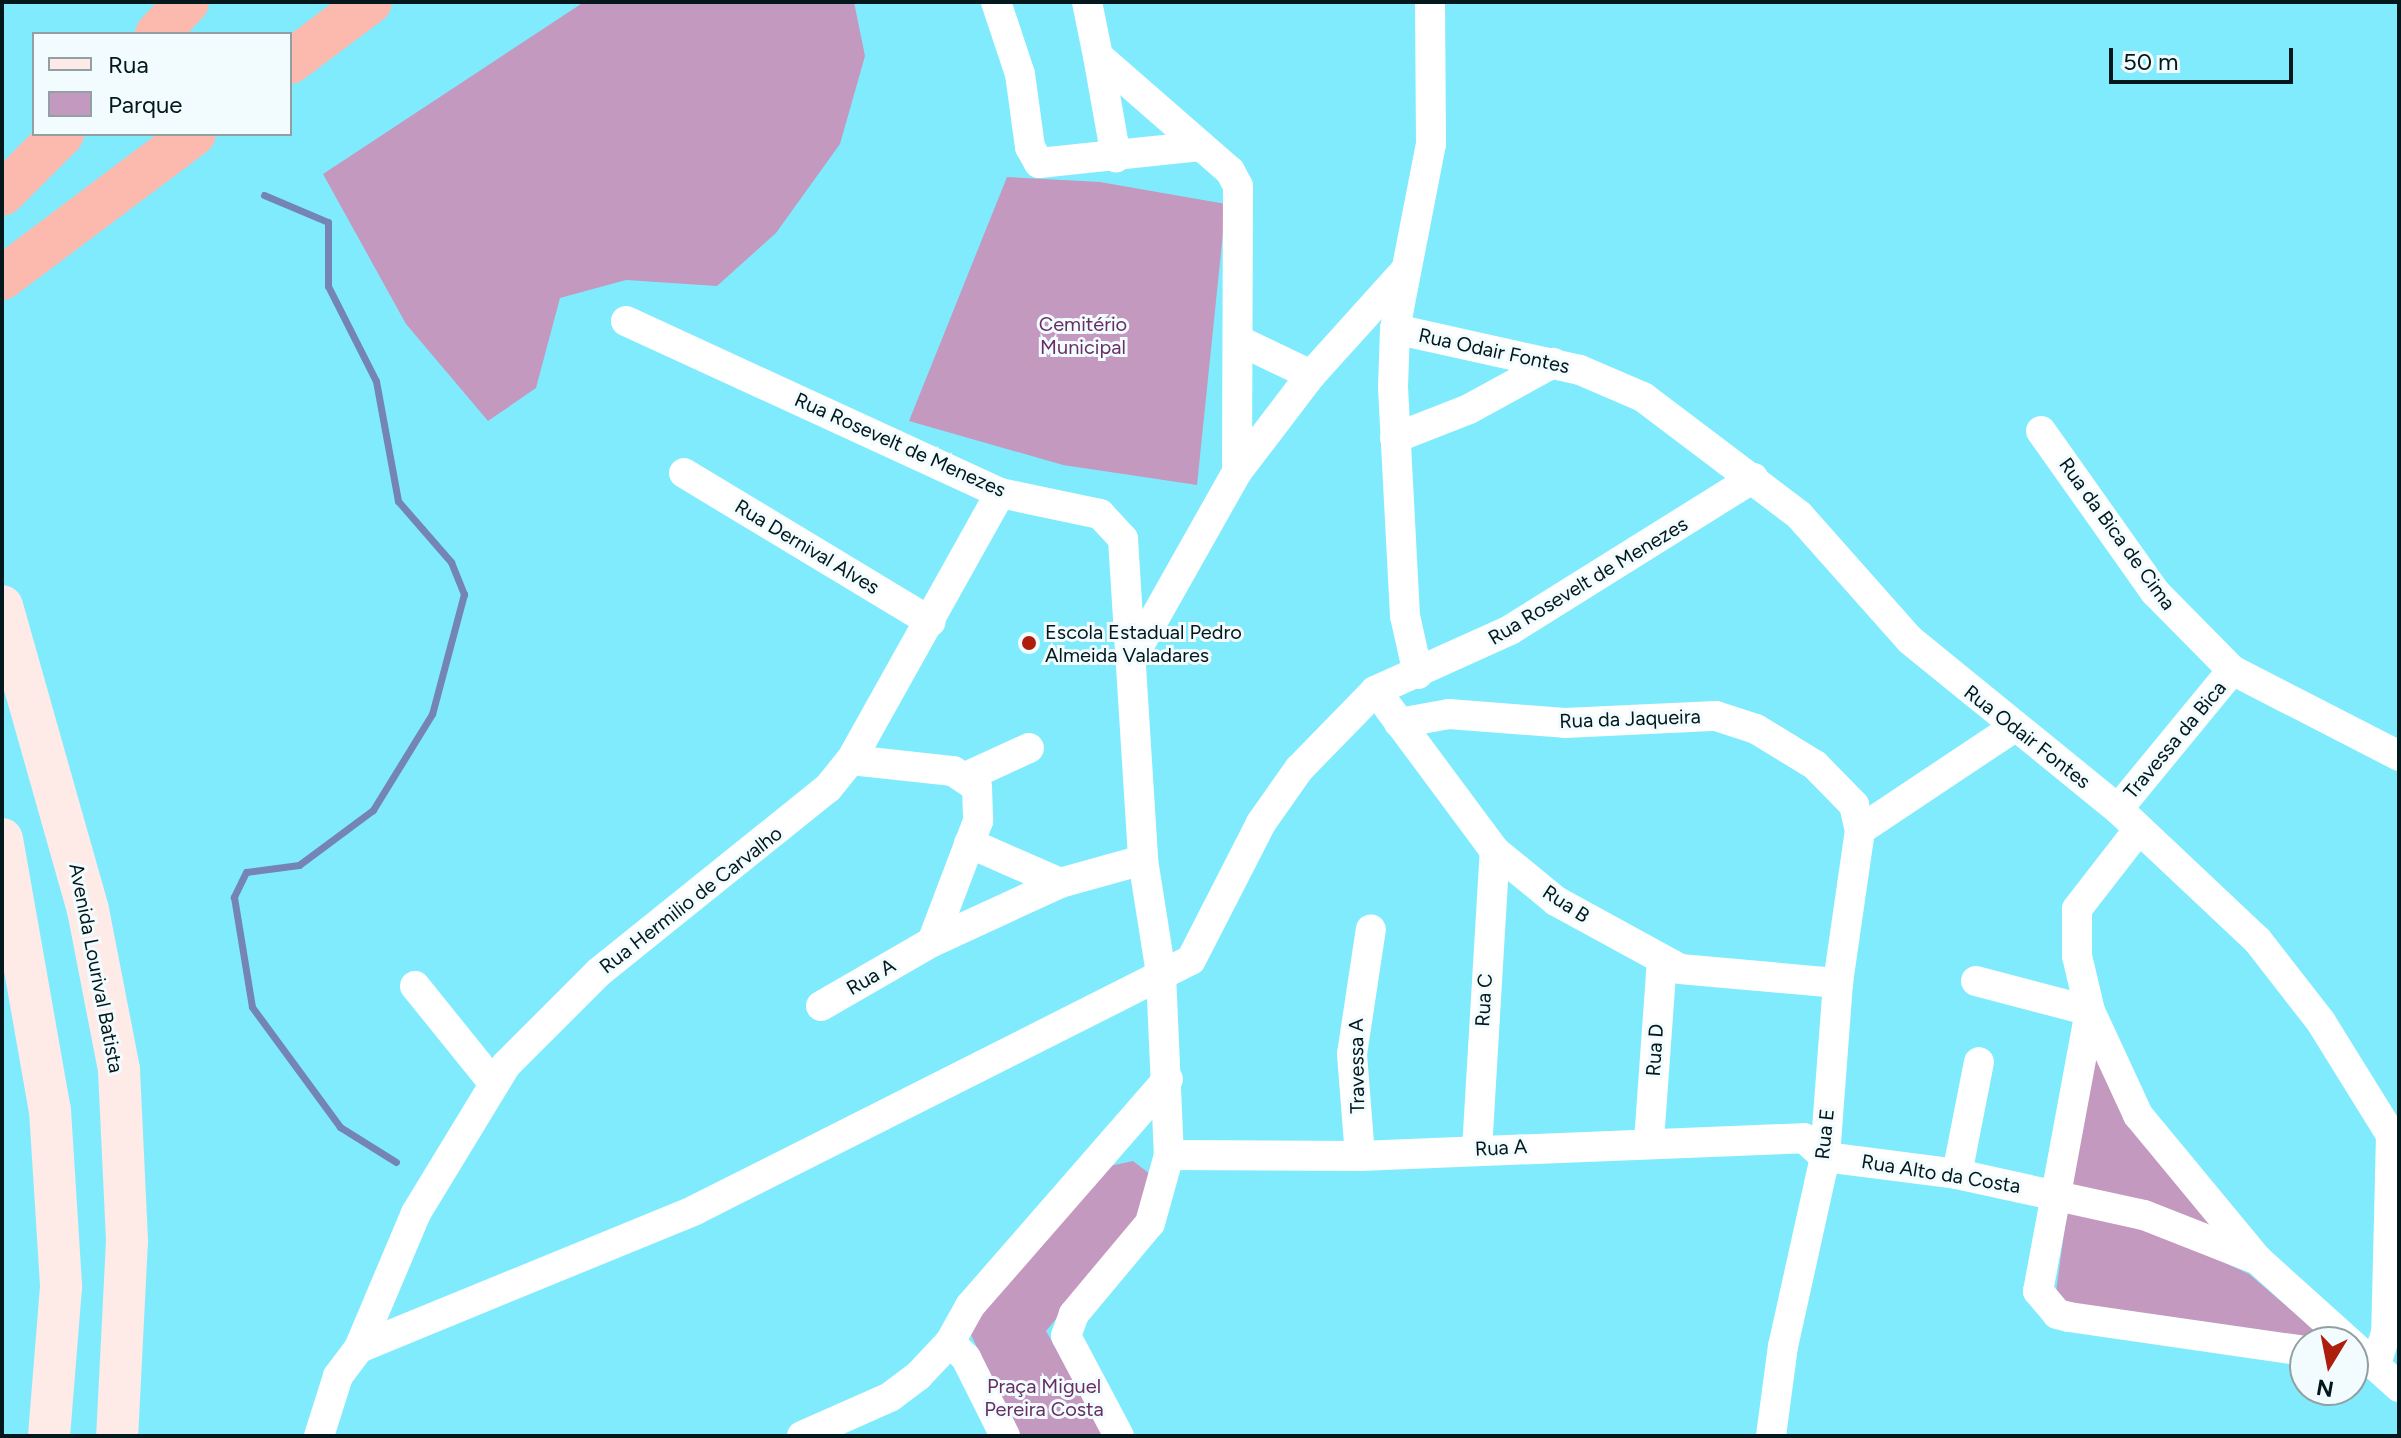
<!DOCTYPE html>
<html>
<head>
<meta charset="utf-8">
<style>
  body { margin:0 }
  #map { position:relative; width:2401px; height:1438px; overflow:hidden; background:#81ebfe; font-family:Figtree,sans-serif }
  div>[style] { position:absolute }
  .green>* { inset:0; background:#c499bf }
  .stream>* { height:7px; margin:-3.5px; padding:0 3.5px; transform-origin:3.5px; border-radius:3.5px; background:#7484b7 }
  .street>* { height:30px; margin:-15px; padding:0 15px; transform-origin:15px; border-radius:15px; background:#fff }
  .secondary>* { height:42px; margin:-21px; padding:0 21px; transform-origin:21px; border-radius:21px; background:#feeae6 }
  .highway>* { height:44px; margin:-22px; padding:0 22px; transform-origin:22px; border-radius:22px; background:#fcb9ad }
  .dots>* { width:22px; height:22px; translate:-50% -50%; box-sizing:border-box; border:4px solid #f2fbfd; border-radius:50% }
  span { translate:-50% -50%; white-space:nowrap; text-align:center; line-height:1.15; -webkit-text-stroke:6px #f2fbfd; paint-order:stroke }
  .park-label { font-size:20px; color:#682e63 }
  .street-label { font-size:20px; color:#02181c }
  .poi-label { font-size:20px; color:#02181c }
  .left { translate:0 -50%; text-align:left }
  .frame { position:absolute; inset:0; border:4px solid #02181c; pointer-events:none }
  .legend { position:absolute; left:32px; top:32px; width:260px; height:104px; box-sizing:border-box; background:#f2fbfd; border:2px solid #92a0a3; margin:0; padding:10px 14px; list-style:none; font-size:24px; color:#02181c }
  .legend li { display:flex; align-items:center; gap:16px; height:40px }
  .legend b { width:40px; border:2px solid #92a0a3 }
  .north { position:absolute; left:2289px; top:1326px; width:80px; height:80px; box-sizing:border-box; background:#f2fbfd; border:2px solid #92a0a3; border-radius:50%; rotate:190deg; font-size:22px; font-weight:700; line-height:32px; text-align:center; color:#02181c }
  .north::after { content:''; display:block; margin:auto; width:28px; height:36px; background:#ad1e0c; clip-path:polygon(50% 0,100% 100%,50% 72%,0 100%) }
  .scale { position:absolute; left:2109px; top:48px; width:184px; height:36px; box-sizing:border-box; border:4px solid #02181c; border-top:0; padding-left:10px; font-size:24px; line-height:28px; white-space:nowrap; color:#02181c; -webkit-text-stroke:6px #f2fbfd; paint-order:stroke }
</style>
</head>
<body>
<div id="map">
  <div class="green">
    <div style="clip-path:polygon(584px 2px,854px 2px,865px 56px,840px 144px,776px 233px,717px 286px,626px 280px,560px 298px,536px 388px,488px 421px,406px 324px,323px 174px)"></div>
    <div style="clip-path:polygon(1007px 177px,1100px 182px,1226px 204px,1197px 485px,1063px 465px,909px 421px)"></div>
    <div style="clip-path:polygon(2087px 1032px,2125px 1120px,2219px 1236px,2070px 1188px)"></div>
    <div style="clip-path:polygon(1133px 1161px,1150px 1174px,1150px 1194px,1129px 1232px,1046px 1331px,1107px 1436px,1021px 1436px,971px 1335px,969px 1320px,1105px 1167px)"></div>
    <div style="clip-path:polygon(2067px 1211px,2147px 1227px,2249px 1274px,2329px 1342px,2073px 1309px,2056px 1292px)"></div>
  </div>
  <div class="stream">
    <div style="left:264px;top:195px;width:69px;rotate:22.9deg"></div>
    <div style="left:328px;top:222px;width:64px;rotate:90deg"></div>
    <div style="left:328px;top:286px;width:106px;rotate:63.2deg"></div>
    <div style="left:376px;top:381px;width:122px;rotate:79.6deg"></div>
    <div style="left:398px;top:501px;width:81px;rotate:49deg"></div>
    <div style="left:451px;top:562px;width:35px;rotate:68deg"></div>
    <div style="left:464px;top:594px;width:124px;rotate:104.9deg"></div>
    <div style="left:432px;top:714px;width:113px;rotate:121.6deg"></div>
    <div style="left:373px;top:810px;width:92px;rotate:143.4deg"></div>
    <div style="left:299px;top:865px;width:53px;rotate:172.5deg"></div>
    <div style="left:246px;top:872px;width:28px;rotate:116deg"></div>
    <div style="left:234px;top:897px;width:111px;rotate:80.7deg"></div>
    <div style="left:252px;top:1007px;width:149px;rotate:53.7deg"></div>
    <div style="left:340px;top:1127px;width:66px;rotate:32deg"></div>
  </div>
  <div class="street">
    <div style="left:996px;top:2px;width:76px;rotate:71.6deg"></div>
    <div style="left:1020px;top:74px;width:74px;rotate:82.2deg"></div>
    <div style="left:1030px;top:147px;width:18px;rotate:61deg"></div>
    <div style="left:1039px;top:163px;width:162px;rotate:-6deg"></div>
    <div style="left:1087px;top:2px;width:55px;rotate:78.5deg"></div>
    <div style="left:1098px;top:56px;width:175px;rotate:41.1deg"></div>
    <div style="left:1230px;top:171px;width:17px;rotate:62deg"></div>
    <div style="left:1238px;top:186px;width:286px;rotate:90.2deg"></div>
    <div style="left:1098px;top:56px;width:103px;rotate:79.9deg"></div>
    <div style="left:626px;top:321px;width:412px;rotate:24.7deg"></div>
    <div style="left:1000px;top:493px;width:102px;rotate:11.9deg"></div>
    <div style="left:1100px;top:514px;width:34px;rotate:47deg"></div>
    <div style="left:1123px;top:539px;width:322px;rotate:86.4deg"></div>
    <div style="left:1143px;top:860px;width:115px;rotate:81deg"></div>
    <div style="left:1161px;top:974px;width:181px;rotate:87.5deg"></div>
    <div style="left:1169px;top:1155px;width:71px;rotate:105.6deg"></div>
    <div style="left:1150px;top:1223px;width:119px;rotate:129.9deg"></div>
    <div style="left:1074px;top:1314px;width:23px;rotate:110deg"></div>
    <div style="left:1066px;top:1336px;width:113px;rotate:62.1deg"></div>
    <div style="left:1395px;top:329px;width:189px;rotate:12.5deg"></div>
    <div style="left:1580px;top:370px;width:69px;rotate:23.2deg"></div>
    <div style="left:1643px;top:397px;width:196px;rotate:37.1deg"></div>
    <div style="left:1799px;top:515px;width:167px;rotate:48.4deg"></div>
    <div style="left:1910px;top:640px;width:268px;rotate:39.1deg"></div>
    <div style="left:2118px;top:809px;width:192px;rotate:43.3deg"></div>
    <div style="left:2258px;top:941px;width:103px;rotate:52.1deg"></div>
    <div style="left:2321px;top:1022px;width:133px;rotate:58.2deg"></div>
    <div style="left:2391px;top:1135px;width:198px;rotate:91.4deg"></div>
    <div style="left:2386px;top:1333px;width:29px;rotate:108deg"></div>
    <div style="left:1238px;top:340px;width:81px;rotate:25.6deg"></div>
    <div style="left:2041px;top:431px;width:197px;rotate:54.7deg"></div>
    <div style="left:2155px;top:592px;width:110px;rotate:45.4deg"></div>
    <div style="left:2232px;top:670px;width:188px;rotate:27.2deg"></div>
    <div style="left:1395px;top:438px;width:79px;rotate:-21.4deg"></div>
    <div style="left:1469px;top:409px;width:96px;rotate:-28.7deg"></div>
    <div style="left:684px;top:473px;width:288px;rotate:31.1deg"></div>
    <div style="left:1131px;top:660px;width:216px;rotate:-60.6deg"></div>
    <div style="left:1237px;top:472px;width:122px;rotate:-52.7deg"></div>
    <div style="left:1311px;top:375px;width:140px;rotate:-47.9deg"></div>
    <div style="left:1418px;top:674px;width:59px;rotate:-102.6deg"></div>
    <div style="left:1405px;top:616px;width:229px;rotate:-93deg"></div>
    <div style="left:1393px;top:387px;width:58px;rotate:-88deg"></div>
    <div style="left:1395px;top:329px;width:188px;rotate:-79deg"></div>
    <div style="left:1431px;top:144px;width:142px;rotate:-90.4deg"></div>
    <div style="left:1388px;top:707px;width:179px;rotate:53.4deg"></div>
    <div style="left:1495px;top:851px;width:79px;rotate:39.3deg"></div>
    <div style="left:1556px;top:901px;width:141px;rotate:28.7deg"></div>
    <div style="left:1680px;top:969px;width:159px;rotate:5.1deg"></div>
    <div style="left:1399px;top:723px;width:51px;rotate:-10.2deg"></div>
    <div style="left:1449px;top:714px;width:116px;rotate:4.4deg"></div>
    <div style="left:1565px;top:723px;width:151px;rotate:-2.7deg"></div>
    <div style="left:1716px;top:716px;width:42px;rotate:18deg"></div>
    <div style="left:1756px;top:729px;width:69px;rotate:31.4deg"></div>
    <div style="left:1815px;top:765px;width:56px;rotate:45.7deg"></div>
    <div style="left:1854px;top:805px;width:26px;rotate:77deg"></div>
    <div style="left:1860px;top:830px;width:155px;rotate:98.2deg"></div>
    <div style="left:1838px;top:983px;width:174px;rotate:94.3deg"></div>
    <div style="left:1825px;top:1157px;width:194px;rotate:102.5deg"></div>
    <div style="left:1783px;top:1346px;width:91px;rotate:97.6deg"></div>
    <div style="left:851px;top:760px;width:103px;rotate:6.2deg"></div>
    <div style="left:953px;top:771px;width:29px;rotate:34deg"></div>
    <div style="left:977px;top:787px;width:34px;rotate:88deg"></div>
    <div style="left:978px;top:821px;width:129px;rotate:110.8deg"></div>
    <div style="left:968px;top:776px;width:67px;rotate:-24.7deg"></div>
    <div style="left:2118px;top:809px;width:180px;rotate:-50.6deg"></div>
    <div style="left:2139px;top:829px;width:101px;rotate:127.8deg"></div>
    <div style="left:2077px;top:909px;width:47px;rotate:90deg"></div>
    <div style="left:2077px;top:956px;width:57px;rotate:76.7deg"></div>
    <div style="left:2090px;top:1011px;width:115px;rotate:65.2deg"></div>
    <div style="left:2138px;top:1115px;width:182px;rotate:50.4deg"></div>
    <div style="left:1860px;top:830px;width:184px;rotate:-33.7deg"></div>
    <div style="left:969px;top:843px;width:99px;rotate:23.7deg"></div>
    <div style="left:1976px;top:981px;width:118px;rotate:14.7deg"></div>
    <div style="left:415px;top:986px;width:126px;rotate:51.1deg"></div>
    <div style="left:821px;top:1006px;width:128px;rotate:-30deg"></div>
    <div style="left:932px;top:942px;width:141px;rotate:-24.7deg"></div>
    <div style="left:1060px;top:883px;width:86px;rotate:-15.5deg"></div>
    <div style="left:2090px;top:1011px;width:285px;rotate:100.5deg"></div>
    <div style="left:2038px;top:1291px;width:30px;rotate:50deg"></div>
    <div style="left:2057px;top:1314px;width:12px;rotate:14deg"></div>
    <div style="left:2069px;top:1317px;width:238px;rotate:8.2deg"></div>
    <div style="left:1649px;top:1141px;width:182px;rotate:-85.9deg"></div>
    <div style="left:1477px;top:1150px;width:300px;rotate:-86.6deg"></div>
    <div style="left:1169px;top:1155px;width:191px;rotate:0.3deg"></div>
    <div style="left:1360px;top:1156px;width:444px;rotate:-2.3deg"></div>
    <div style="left:1804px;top:1138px;width:28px;rotate:42deg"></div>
    <div style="left:1825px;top:1157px;width:133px;rotate:7.3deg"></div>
    <div style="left:1957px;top:1174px;width:191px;rotate:12.4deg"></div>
    <div style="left:2144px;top:1215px;width:123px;rotate:21.5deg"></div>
    <div style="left:2258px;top:1260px;width:190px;rotate:42deg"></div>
    <div style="left:1360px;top:1156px;width:102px;rotate:-94.5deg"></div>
    <div style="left:1352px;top:1054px;width:126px;rotate:-81.4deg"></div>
    <div style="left:1957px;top:1174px;width:114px;rotate:-78.9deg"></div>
    <div style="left:950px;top:1342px;width:23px;rotate:45deg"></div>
    <div style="left:966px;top:1358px;width:87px;rotate:63.4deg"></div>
    <div style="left:359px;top:1348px;width:363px;rotate:-22.3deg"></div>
    <div style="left:695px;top:1210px;width:555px;rotate:-26.75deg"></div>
    <div style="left:1191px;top:960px;width:154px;rotate:-62.9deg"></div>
    <div style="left:1261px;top:823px;width:66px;rotate:-54.9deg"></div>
    <div style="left:1299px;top:769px;width:109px;rotate:-45.7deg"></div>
    <div style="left:1375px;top:691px;width:148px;rotate:-24.3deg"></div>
    <div style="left:1510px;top:630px;width:287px;rotate:-32deg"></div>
    <div style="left:319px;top:1436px;width:63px;rotate:-72.4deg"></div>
    <div style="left:338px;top:1376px;width:35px;rotate:-53deg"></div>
    <div style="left:359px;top:1348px;width:147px;rotate:-67.1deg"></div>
    <div style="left:416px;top:1213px;width:173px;rotate:-58.7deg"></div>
    <div style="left:506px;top:1065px;width:132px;rotate:-45deg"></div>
    <div style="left:599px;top:972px;width:294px;rotate:-38.8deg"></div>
    <div style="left:828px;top:788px;width:36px;rotate:-51deg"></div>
    <div style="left:851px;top:760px;width:306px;rotate:-60.8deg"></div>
    <div style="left:802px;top:1436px;width:96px;rotate:-23.9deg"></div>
    <div style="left:890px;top:1397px;width:35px;rotate:-37deg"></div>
    <div style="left:918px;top:1376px;width:47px;rotate:-46.7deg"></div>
    <div style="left:950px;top:1342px;width:41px;rotate:-60.9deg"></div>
    <div style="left:970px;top:1306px;width:301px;rotate:-48.9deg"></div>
  </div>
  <div class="secondary">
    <div style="left:2px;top:606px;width:316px;rotate:74.2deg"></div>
    <div style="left:88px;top:910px;width:163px;rotate:79deg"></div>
    <div style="left:119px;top:1070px;width:171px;rotate:87.3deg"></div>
    <div style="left:127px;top:1241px;width:195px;rotate:92.9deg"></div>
    <div style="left:2px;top:839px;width:275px;rotate:80deg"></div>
    <div style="left:50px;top:1110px;width:177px;rotate:86.4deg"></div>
    <div style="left:61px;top:1287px;width:149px;rotate:94.6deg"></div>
  </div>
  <div class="highway">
    <div style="left:157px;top:34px;width:44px;rotate:-46.8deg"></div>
    <div style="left:290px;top:62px;width:100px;rotate:-36.9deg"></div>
    <div style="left:2px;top:194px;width:85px;rotate:-45deg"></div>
    <div style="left:2px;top:278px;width:240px;rotate:-36.9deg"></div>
  </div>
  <div class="dots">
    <div style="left:1029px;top:643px;background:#ad1e0c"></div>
  </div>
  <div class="park-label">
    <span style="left:1083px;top:336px">Cemitério<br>Municipal</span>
    <span style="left:1044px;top:1398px">Praça Miguel<br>Pereira Costa</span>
  </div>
  <div class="street-label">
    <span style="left:1494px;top:351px;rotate:12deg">Rua Odair Fontes</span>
    <span style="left:900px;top:445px;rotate:24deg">Rua Rosevelt de Menezes</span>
    <span style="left:2117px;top:534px;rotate:54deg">Rua da Bica de Cima</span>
    <span style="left:807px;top:547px;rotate:31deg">Rua Dernival Alves</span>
    <span style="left:1588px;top:581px;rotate:-31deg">Rua Rosevelt de Menezes</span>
    <span style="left:1630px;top:719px;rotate:-2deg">Rua da Jaqueira</span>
    <span style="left:2027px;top:737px;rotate:38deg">Rua Odair Fontes</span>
    <span style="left:2175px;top:740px;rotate:-50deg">Travessa da Bica</span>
    <span style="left:691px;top:900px;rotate:-38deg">Rua Hermilio de Carvalho</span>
    <span style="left:1566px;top:904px;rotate:33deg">Rua B</span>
    <span style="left:96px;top:968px;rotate:79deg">Avenida Lourival Batista</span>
    <span style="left:871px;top:977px;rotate:-30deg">Rua A</span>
    <span style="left:1484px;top:1000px;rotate:-87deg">Rua C</span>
    <span style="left:1655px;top:1050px;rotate:-86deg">Rua D</span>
    <span style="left:1357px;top:1066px;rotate:-91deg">Travessa A</span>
    <span style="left:1825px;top:1134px;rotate:-84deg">Rua E</span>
    <span style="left:1501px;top:1148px;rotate:-3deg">Rua A</span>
    <span style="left:1941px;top:1174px;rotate:9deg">Rua Alto da Costa</span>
  </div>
  <div class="poi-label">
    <span class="left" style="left:1045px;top:644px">Escola Estadual Pedro<br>Almeida Valadares</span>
  </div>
  <div class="frame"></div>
  <ul class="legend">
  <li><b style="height:10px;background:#feeae6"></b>Rua</li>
  <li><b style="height:22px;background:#c499bf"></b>Parque</li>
  </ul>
  <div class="north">N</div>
  <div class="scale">50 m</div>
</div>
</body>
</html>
